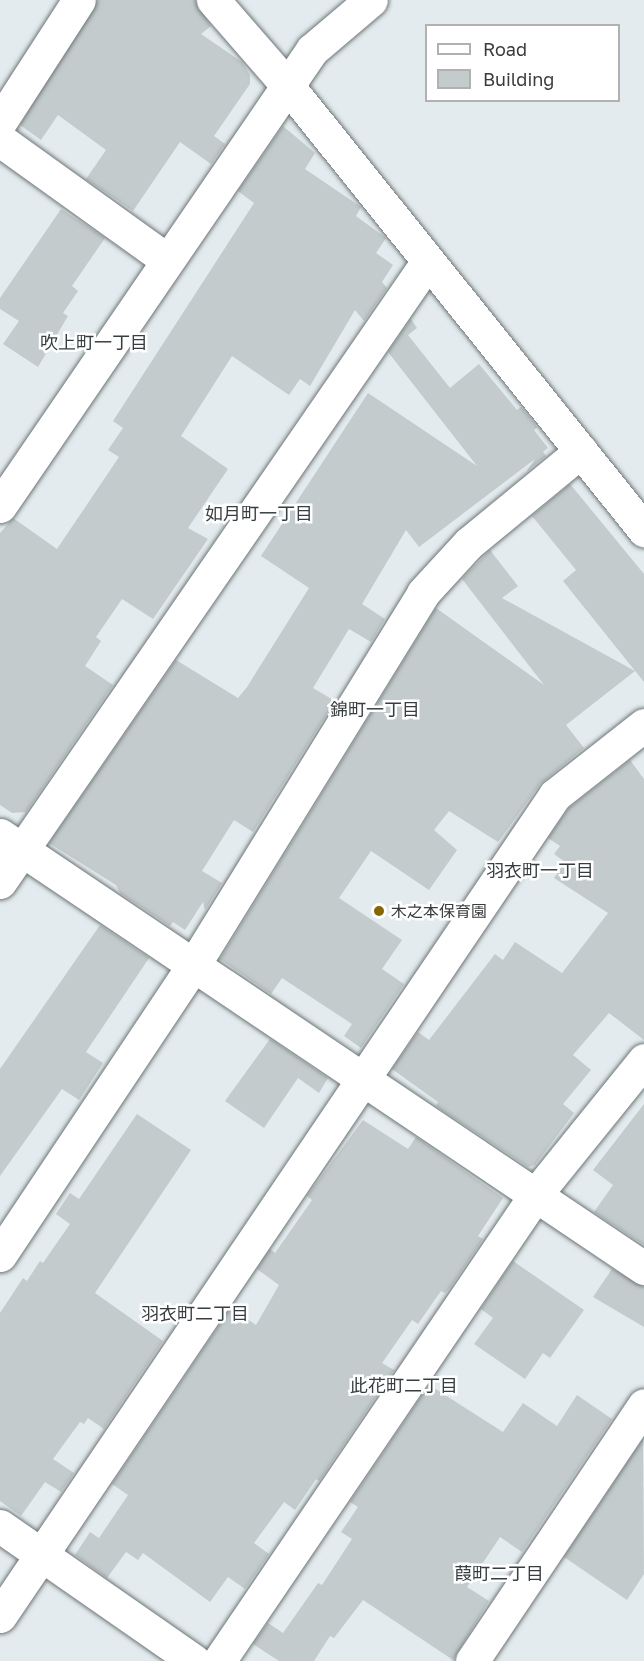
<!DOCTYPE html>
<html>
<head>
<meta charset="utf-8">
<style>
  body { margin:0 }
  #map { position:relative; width:644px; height:1661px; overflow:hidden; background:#e3ebee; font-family:"Golos Text","Noto Sans JP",sans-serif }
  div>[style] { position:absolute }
  .building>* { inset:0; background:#c3cbcd }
  .roads { filter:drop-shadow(0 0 2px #6e7577) drop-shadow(0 0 2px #6e7577) }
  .minor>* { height:33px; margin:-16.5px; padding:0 16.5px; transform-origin:16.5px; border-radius:16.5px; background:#fff }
  .dots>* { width:16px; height:16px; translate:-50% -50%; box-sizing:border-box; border:3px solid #fff; border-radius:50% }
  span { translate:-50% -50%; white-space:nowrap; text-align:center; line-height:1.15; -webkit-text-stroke:5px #fff; paint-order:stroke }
  .poi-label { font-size:16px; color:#393c3d }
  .left { translate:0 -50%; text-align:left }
  .neighbourhood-label { font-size:18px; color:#373e40 }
  .legend { position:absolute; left:425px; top:24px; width:195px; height:78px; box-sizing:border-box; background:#fff; border:2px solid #b0b1b1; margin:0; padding:8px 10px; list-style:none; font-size:18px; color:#393c3d }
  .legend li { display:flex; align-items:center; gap:12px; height:30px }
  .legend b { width:30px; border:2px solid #b0b1b1 }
</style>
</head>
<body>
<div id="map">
  <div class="building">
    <div style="clip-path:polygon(98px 0,195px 0,211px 26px,201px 34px,242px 62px,250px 75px,250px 84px,214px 136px,225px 144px,211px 164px,180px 142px,133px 211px,86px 179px,106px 150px,58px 115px,41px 140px,20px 125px)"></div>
    <div style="clip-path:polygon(283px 126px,315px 153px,305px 169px,361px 207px,356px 216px,386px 238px,376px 253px,393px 265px,382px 282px,387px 288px,364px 321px,355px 310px,310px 386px,300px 379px,289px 395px,232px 356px,181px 436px,228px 469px,188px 528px,208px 539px,153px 619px,122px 599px,96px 637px,101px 641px,85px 666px,113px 685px,26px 812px,12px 813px,0 805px,0 533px,13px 518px,57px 549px,119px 457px,108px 450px,123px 428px,113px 421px,254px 203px,238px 191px)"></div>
    <div style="clip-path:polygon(61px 209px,105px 238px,72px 286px,78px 291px,63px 313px,68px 316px,38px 367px,3px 344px,19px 321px,0 309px,0 298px)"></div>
    <div style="clip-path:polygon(411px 319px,417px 328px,408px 335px,450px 388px,479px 364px,517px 410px,521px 407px,537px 427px,534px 430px,548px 448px,543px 452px,546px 456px,526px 472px,535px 459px,419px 547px,406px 530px,362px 604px,385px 619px,371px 642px,349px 629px,313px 688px,335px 701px,253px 832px,234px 820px,202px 871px,222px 883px,205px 910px,203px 902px,185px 930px,173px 922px,170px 926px,120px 893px,116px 885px,49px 843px,176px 660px,238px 698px,247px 687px,309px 588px,261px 556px,368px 393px,477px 466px,388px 352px)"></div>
    <div style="clip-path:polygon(570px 484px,644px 574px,644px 682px,563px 581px,576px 570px,532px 516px)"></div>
    <div style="clip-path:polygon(490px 550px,518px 586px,502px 598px,635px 671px,566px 725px,584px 748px,540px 784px,498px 842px,449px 811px,434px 830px,457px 850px,429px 890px,371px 851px,339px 898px,402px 940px,382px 969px,404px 984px,361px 1048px,344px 1036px,352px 1024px,282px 978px,271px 994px,220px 959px,436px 608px,544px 685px,462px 579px)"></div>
    <div style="clip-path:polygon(630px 760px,644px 779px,644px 1040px,609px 1013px,573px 1055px,591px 1070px,563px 1104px,574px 1113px,535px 1165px,528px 1167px,436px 1106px,438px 1102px,392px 1069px,418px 1032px,429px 1040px,495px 954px,503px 960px,515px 942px,562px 973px,608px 913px,554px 878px,565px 862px,554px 854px,560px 846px,548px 838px,569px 808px)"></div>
    <div style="clip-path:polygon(100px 925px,149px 958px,86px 1052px,103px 1063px,79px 1100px,62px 1089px,0 1176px,0 1069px)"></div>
    <div style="clip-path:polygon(270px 1039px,328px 1078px,319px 1093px,298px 1078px,264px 1128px,225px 1101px)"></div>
    <div style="clip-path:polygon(644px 1104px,644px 1245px,594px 1212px,613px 1185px,593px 1170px)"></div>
    <div style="clip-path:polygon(137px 1114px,191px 1150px,95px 1293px,163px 1341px,104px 1429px,88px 1418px,84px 1424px,80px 1422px,53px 1459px,74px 1473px,61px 1492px,45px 1482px,21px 1516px,0 1501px,0 1313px,23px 1278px,27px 1281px,40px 1261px,43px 1263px,70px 1224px,56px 1214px,70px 1193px,79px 1199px)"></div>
    <div style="clip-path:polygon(363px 1120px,408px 1149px,416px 1137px,503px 1198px,478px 1236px,483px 1239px,450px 1288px,445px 1293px,441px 1291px,418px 1324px,412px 1320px,382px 1363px,394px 1370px,319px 1481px,316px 1479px,295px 1510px,284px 1502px,254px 1543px,269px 1554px,245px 1589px,228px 1577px,210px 1602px,143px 1553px,138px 1560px,126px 1552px,107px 1578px,75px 1555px,90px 1532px,99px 1538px,128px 1495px,112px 1484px,231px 1308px,256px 1325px,279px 1285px,257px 1269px,270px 1249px,275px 1253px,312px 1200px,307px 1196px)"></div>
    <div style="clip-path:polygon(513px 1261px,584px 1310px,550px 1358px,543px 1353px,525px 1379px,474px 1344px,493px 1318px,481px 1309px)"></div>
    <div style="clip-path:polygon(612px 1269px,644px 1287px,644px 1327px,593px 1297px)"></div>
    <div style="clip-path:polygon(434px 1388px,503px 1432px,523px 1403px,557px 1426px,577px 1395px,612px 1419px,522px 1552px,500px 1537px,467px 1587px,489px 1601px,453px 1660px,363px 1600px,334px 1638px,330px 1636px,314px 1661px,279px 1661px,253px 1644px,268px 1623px,283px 1633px,318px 1583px,322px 1585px,352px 1539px,341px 1532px,358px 1507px,350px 1502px,425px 1391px,429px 1394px)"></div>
    <div style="clip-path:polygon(643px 1439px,644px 1574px,627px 1600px,564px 1557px)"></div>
  </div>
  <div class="roads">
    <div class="minor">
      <div style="left:213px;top:0;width:113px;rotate:49deg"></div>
      <div style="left:287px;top:85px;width:571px;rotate:51.26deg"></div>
      <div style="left:0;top:122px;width:145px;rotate:-57.1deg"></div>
      <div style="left:0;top:140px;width:206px;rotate:35.7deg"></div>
      <div style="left:0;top:506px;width:553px;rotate:-55.62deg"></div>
      <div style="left:312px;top:50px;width:77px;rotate:-40.3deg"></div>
      <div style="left:0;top:835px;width:776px;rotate:33.92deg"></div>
      <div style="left:0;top:882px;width:754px;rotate:-55.42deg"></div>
      <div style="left:0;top:1255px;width:348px;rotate:-56.3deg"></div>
      <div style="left:193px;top:966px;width:438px;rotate:-58.3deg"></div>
      <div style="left:423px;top:593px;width:68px;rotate:-47.4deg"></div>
      <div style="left:469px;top:543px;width:145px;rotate:-39.4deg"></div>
      <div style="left:0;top:1526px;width:236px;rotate:34.8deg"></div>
      <div style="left:0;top:1616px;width:991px;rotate:-55.94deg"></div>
      <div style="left:555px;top:795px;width:113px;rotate:-38.2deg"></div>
      <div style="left:219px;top:1661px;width:564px;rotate:-55.83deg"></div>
      <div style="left:536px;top:1194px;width:172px;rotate:-51.1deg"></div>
      <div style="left:472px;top:1661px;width:308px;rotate:-56.1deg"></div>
    </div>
  </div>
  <div class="dots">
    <div style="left:379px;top:911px;background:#876601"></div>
  </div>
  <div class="poi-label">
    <span class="left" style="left:391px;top:911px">木之本保育園</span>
  </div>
  <div class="neighbourhood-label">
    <span style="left:94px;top:342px">吹上町一丁目</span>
    <span style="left:259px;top:513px">如月町一丁目</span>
    <span style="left:375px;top:709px">錦町一丁目</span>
    <span style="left:540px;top:870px">羽衣町一丁目</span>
    <span style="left:195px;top:1313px">羽衣町二丁目</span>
    <span style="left:404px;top:1385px">此花町二丁目</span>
    <span style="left:499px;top:1573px">葭町二丁目</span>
  </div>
  <ul class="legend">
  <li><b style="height:8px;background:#fff"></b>Road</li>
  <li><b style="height:16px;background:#c3cbcd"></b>Building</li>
  </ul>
</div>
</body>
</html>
